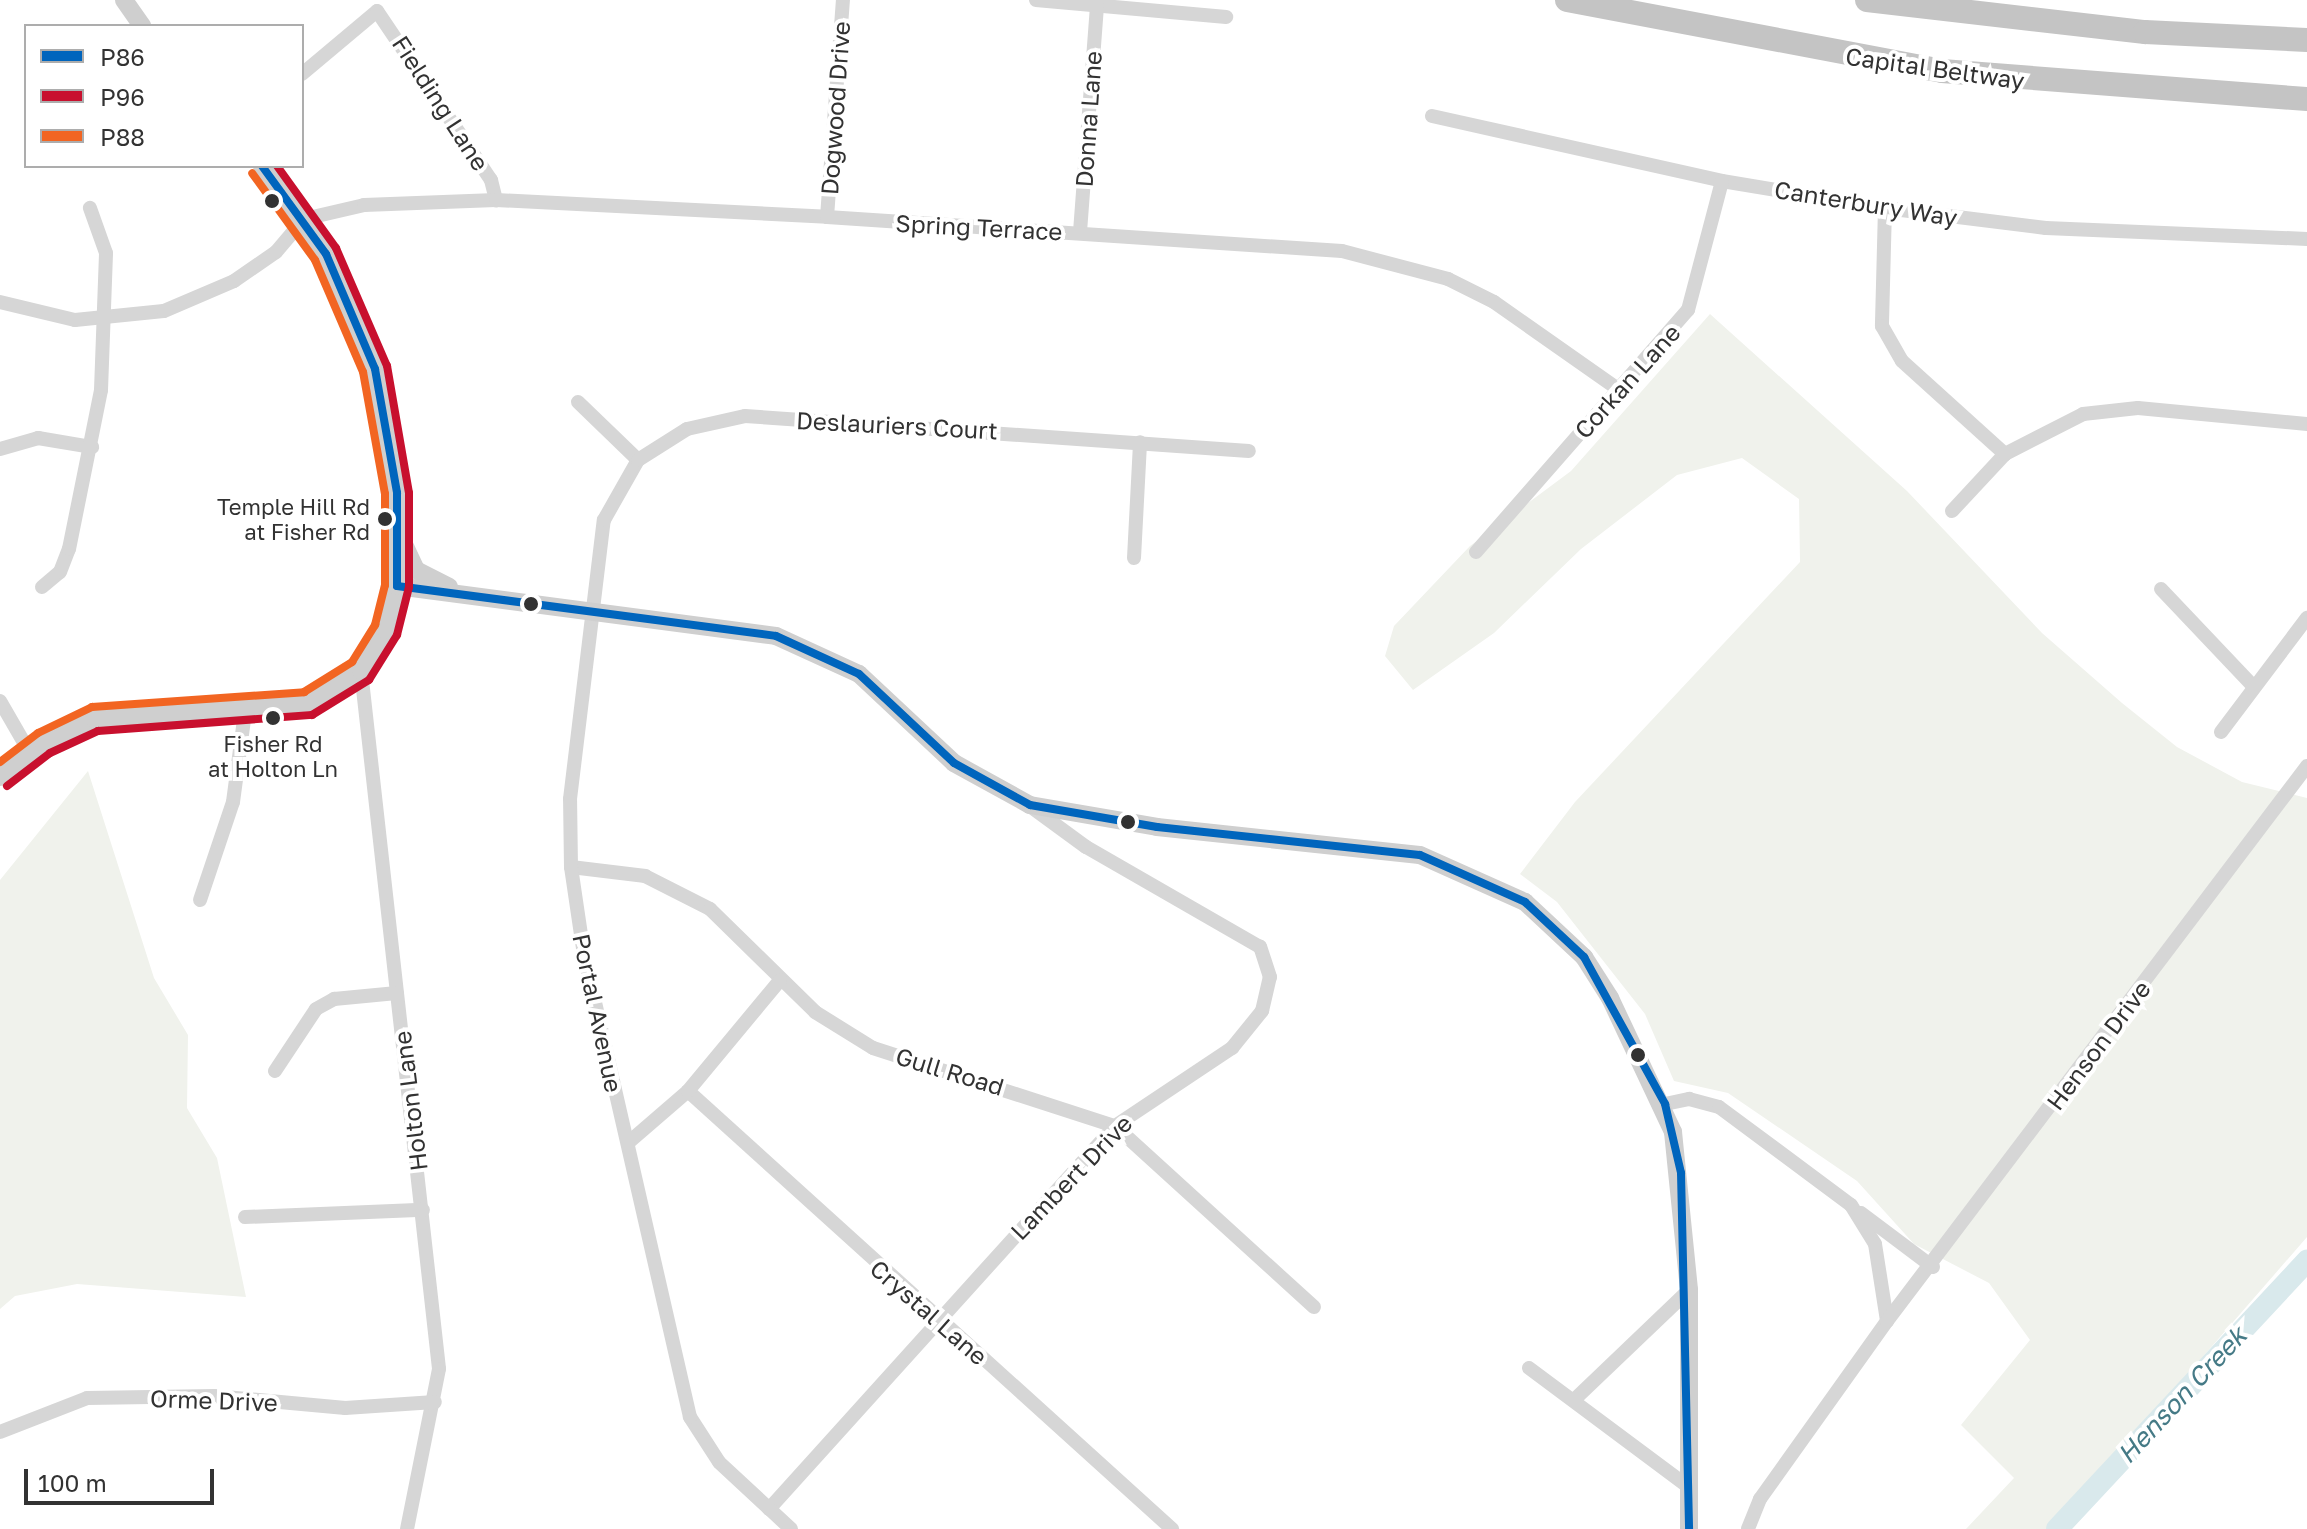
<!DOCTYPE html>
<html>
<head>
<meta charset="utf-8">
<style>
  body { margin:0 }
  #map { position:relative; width:2307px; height:1529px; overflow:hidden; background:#fff; font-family:"Golos Text",sans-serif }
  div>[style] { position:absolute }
  .green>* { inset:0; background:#f0f2ec }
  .river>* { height:22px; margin:-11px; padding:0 11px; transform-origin:11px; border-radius:11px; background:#d9e9ec }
  .street>* { height:14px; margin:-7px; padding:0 7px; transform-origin:7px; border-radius:7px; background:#d6d6d6 }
  .secondary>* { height:18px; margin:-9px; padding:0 9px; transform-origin:9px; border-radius:9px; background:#cfcfcf }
  .highway>* { height:24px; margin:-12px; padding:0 12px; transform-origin:12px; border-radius:12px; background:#c4c4c4 }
  .bus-1>* { height:8px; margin:-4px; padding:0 4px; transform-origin:4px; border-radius:4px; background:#0065bd }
  .bus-2>* { height:8px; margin:-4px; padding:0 4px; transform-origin:4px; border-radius:4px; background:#c8102e }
  .bus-3>* { height:8px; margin:-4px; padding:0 4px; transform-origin:4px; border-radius:4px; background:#f26522 }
  .dots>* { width:22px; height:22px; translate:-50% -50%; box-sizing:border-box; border:4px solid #fff; border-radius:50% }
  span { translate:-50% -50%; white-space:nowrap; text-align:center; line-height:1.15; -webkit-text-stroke:8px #fff; paint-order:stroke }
  .bus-label { font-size:22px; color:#323232 }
  .right { translate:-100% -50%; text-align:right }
  .street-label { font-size:24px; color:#323232 }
  .water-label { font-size:26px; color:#457a86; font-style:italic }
  .legend { position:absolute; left:24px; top:24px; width:280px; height:144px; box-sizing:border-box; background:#fff; border:2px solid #adadad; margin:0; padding:10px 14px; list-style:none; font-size:24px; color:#323232 }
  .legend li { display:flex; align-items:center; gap:16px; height:40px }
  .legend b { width:40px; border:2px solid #adadad }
  .scale { position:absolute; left:24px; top:1469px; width:190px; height:36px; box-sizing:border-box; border:4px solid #323232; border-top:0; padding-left:10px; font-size:24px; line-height:28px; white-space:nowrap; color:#323232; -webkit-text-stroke:6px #fff; paint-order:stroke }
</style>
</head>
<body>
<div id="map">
  <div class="green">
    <div style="clip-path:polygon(1710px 314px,1907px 491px,2042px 633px,2122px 703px,2177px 747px,2242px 782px,2307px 798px,2307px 1237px,2053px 1529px,1966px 1529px,2014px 1478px,1961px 1425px,2030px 1340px,1989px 1283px,1914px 1244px,1857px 1181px,1728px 1093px,1674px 1081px,1645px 1014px,1557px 902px,1520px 874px,1575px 802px,1800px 562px,1799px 499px,1742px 458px,1677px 475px,1581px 549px,1494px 633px,1413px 690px,1385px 656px,1394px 626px,1470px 546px,1571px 471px)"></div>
    <div style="clip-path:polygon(88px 771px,154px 978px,188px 1035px,187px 1108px,217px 1158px,246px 1297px,77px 1284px,15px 1296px,0 1309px,0 880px)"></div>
  </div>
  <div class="river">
    <div style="left:2057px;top:1529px;width:367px;rotate:-47deg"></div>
  </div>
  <div class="street">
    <div style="left:1036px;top:0;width:191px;rotate:5.1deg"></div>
    <div style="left:302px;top:74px;width:98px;rotate:-40deg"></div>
    <div style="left:377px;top:11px;width:204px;rotate:56deg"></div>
    <div style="left:491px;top:180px;width:21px;rotate:76deg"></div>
    <div style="left:1432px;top:116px;width:297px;rotate:12.6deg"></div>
    <div style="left:1722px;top:181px;width:165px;rotate:9.4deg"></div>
    <div style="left:1885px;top:208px;width:162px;rotate:7.1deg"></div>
    <div style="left:2046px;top:228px;width:261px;rotate:2.4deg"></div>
    <div style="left:1885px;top:208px;width:118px;rotate:91.5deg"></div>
    <div style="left:1882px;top:326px;width:40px;rotate:60.3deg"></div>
    <div style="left:1902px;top:361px;width:139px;rotate:42.1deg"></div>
    <div style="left:827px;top:217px;width:218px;rotate:-85.8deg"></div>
    <div style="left:1080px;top:232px;width:227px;rotate:-85.7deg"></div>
    <div style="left:0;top:302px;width:77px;rotate:13.5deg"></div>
    <div style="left:75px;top:320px;width:89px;rotate:-5.8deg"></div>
    <div style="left:164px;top:311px;width:76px;rotate:-23.2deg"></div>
    <div style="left:234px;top:281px;width:51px;rotate:-34.6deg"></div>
    <div style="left:276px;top:252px;width:43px;rotate:-49.7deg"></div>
    <div style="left:304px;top:219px;width:62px;rotate:-13.1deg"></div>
    <div style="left:364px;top:205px;width:132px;rotate:-2.2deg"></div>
    <div style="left:496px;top:200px;width:331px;rotate:2.9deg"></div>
    <div style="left:827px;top:217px;width:516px;rotate:3.78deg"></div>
    <div style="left:1342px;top:251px;width:110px;rotate:14.8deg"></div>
    <div style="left:1448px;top:279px;width:51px;rotate:26.6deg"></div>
    <div style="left:1494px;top:302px;width:151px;rotate:35.1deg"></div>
    <div style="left:578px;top:402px;width:83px;rotate:44deg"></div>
    <div style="left:0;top:449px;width:40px;rotate:-16deg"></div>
    <div style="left:38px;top:438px;width:55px;rotate:9.5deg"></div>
    <div style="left:1952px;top:511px;width:78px;rotate:-47.1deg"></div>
    <div style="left:2005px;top:454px;width:88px;rotate:-27.1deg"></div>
    <div style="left:2083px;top:414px;width:55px;rotate:-6.2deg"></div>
    <div style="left:2138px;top:408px;width:170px;rotate:5.4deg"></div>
    <div style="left:1476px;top:552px;width:322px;rotate:-48.8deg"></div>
    <div style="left:1688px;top:310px;width:133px;rotate:-75.2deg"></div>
    <div style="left:1134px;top:558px;width:116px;rotate:-87deg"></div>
    <div style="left:42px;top:587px;width:23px;rotate:-40deg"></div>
    <div style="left:60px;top:572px;width:25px;rotate:-69deg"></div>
    <div style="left:69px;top:549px;width:162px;rotate:-78.6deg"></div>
    <div style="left:101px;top:390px;width:137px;rotate:-87.9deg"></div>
    <div style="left:106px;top:253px;width:48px;rotate:-109.6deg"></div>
    <div style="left:2161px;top:589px;width:134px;rotate:46.5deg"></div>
    <div style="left:361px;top:671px;width:702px;rotate:83.62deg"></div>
    <div style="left:439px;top:1369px;width:163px;rotate:101.3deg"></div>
    <div style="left:0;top:701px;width:60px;rotate:60deg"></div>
    <div style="left:2221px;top:732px;width:143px;rotate:-53deg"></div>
    <div style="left:571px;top:867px;width:75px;rotate:6.9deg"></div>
    <div style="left:645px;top:876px;width:73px;rotate:26.9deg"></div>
    <div style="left:710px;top:909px;width:147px;rotate:44.4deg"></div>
    <div style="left:815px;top:1012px;width:68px;rotate:31.8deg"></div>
    <div style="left:873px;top:1048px;width:254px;rotate:17.9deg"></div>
    <div style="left:1115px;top:1126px;width:269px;rotate:42.3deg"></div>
    <div style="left:200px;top:900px;width:103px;rotate:-71.4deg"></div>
    <div style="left:233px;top:802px;width:91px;rotate:-82.4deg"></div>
    <div style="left:275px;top:1071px;width:74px;rotate:-56.5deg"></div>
    <div style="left:316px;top:1009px;width:21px;rotate:-29deg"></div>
    <div style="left:334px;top:999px;width:63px;rotate:-5.4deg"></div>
    <div style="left:688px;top:1091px;width:653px;rotate:42.14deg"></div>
    <div style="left:1665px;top:1104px;width:25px;rotate:-12deg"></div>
    <div style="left:1689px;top:1099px;width:31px;rotate:15deg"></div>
    <div style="left:1719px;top:1107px;width:164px;rotate:36.6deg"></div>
    <div style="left:1851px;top:1205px;width:46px;rotate:58.4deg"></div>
    <div style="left:1875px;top:1244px;width:78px;rotate:81.1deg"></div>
    <div style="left:1887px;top:1321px;width:219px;rotate:125.5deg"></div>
    <div style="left:1760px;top:1499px;width:32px;rotate:112deg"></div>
    <div style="left:629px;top:1142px;width:78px;rotate:-40.8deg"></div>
    <div style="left:688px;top:1091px;width:144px;rotate:-50.3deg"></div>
    <div style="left:1861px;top:1213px;width:90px;rotate:36.9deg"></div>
    <div style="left:245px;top:1217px;width:178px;rotate:-2.3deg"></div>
    <div style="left:1887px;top:1321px;width:696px;rotate:-52.88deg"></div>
    <div style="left:1529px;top:1368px;width:201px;rotate:36.7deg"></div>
    <div style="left:1575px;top:1399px;width:158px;rotate:-43.7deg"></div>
    <div style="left:0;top:1432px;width:93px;rotate:-21.3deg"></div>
    <div style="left:87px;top:1398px;width:127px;rotate:-0.9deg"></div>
    <div style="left:214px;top:1396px;width:132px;rotate:5.2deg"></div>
    <div style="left:345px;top:1408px;width:90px;rotate:-3.8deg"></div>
    <div style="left:769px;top:1509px;width:516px;rotate:-47.91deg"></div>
    <div style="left:1115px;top:1126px;width:141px;rotate:-33.7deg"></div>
    <div style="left:1232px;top:1048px;width:48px;rotate:-51deg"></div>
    <div style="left:1262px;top:1011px;width:35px;rotate:-77deg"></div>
    <div style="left:1270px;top:977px;width:32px;rotate:-108deg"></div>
    <div style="left:1260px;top:947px;width:201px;rotate:-150.1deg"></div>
    <div style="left:1086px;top:847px;width:69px;rotate:-143.8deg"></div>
    <div style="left:791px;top:1529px;width:98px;rotate:-137.1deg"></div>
    <div style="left:719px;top:1462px;width:54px;rotate:-122.8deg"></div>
    <div style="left:690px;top:1417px;width:474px;rotate:-102.9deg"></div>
    <div style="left:584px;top:955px;width:89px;rotate:-98.4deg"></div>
    <div style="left:571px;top:867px;width:68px;rotate:-90.8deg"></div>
    <div style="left:570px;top:799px;width:281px;rotate:-83.1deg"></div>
    <div style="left:604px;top:520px;width:69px;rotate:-60.5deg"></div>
    <div style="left:638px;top:460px;width:58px;rotate:-32.3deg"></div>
    <div style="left:687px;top:429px;width:59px;rotate:-12.6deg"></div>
    <div style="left:745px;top:416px;width:505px;rotate:3.97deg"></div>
  </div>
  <div class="secondary">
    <div style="left:124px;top:0;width:32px;rotate:55deg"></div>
    <div style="left:402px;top:540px;width:33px;rotate:65deg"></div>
    <div style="left:416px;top:570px;width:37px;rotate:27deg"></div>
    <div style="left:397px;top:586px;width:382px;rotate:7.5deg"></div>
    <div style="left:776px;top:636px;width:91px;rotate:24.6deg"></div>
    <div style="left:859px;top:674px;width:130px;rotate:43.1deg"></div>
    <div style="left:954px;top:763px;width:87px;rotate:28.9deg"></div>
    <div style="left:1030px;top:805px;width:129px;rotate:9.8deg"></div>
    <div style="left:1157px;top:827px;width:264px;rotate:6.1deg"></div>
    <div style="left:1420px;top:855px;width:115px;rotate:24.1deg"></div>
    <div style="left:1525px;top:902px;width:81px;rotate:43deg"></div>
    <div style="left:1584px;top:957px;width:49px;rotate:57.6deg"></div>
    <div style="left:1610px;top:998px;width:148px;rotate:64.8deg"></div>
    <div style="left:1673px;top:1132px;width:159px;rotate:84.2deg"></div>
    <div style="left:1689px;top:1290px;width:239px;rotate:90deg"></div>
    <div style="left:0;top:777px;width:56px;rotate:-37.7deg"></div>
    <div style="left:44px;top:743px;width:56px;rotate:-25.2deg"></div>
    <div style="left:95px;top:719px;width:214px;rotate:-4deg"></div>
    <div style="left:308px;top:704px;width:62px;rotate:-31.9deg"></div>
    <div style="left:361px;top:671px;width:48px;rotate:-58.6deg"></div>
    <div style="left:386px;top:630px;width:45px;rotate:-76deg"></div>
    <div style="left:397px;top:586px;width:93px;rotate:-90deg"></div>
    <div style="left:397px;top:493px;width:126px;rotate:-100.1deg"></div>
    <div style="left:375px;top:369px;width:125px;rotate:-113.1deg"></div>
    <div style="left:326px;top:254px;width:109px;rotate:-126deg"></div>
  </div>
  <div class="highway">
    <div style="left:1567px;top:0;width:382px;rotate:10.7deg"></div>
    <div style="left:1942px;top:71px;width:366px;rotate:4.4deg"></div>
    <div style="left:1867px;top:0;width:280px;rotate:6.6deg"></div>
    <div style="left:2145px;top:32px;width:162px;rotate:2.8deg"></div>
  </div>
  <div class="bus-1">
    <div style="left:262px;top:166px;width:109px;rotate:54deg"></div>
    <div style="left:326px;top:254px;width:125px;rotate:66.9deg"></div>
    <div style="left:375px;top:369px;width:126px;rotate:79.9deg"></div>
    <div style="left:397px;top:493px;width:93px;rotate:90deg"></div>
    <div style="left:397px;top:586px;width:382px;rotate:7.5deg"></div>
    <div style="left:776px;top:636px;width:91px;rotate:24.6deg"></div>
    <div style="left:859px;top:674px;width:130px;rotate:43.1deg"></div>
    <div style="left:954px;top:763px;width:87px;rotate:28.9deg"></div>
    <div style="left:1030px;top:805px;width:129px;rotate:9.8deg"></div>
    <div style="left:1157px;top:827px;width:264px;rotate:6.1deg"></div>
    <div style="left:1420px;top:855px;width:115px;rotate:24.1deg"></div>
    <div style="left:1525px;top:902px;width:81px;rotate:43deg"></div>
    <div style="left:1584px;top:957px;width:168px;rotate:61.1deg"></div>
    <div style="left:1665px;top:1104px;width:71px;rotate:76.9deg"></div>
    <div style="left:1681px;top:1173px;width:356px;rotate:88.7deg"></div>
  </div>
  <div class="bus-2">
    <div style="left:7px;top:786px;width:54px;rotate:-37.5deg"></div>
    <div style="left:50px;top:753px;width:53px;rotate:-24.6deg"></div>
    <div style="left:98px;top:731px;width:215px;rotate:-4.3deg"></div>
    <div style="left:312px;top:715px;width:67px;rotate:-31.6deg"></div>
    <div style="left:369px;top:680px;width:53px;rotate:-58.1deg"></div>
    <div style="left:397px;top:635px;width:49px;rotate:-76deg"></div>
    <div style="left:409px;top:587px;width:94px;rotate:-90deg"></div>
    <div style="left:409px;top:493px;width:129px;rotate:-99.8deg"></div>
    <div style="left:387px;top:366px;width:129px;rotate:-113.4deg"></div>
    <div style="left:336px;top:248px;width:101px;rotate:-125.7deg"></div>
  </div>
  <div class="bus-3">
    <div style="left:0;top:762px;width:48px;rotate:-37.3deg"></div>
    <div style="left:38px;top:733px;width:60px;rotate:-25.7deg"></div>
    <div style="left:92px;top:707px;width:213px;rotate:-4deg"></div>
    <div style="left:304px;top:692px;width:57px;rotate:-32deg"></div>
    <div style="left:352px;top:662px;width:44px;rotate:-58.1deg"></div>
    <div style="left:375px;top:625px;width:41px;rotate:-76deg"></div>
    <div style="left:385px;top:585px;width:91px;rotate:-90deg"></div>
    <div style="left:385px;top:494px;width:124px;rotate:-100.2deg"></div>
    <div style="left:363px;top:372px;width:122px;rotate:-113.2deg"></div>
    <div style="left:315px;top:260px;width:107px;rotate:-125.9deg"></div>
  </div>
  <div class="dots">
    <div style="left:272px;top:201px;background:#323232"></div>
    <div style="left:385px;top:519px;background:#323232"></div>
    <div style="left:531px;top:604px;background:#323232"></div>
    <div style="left:273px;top:718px;background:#323232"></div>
    <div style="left:1128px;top:822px;background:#323232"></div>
    <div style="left:1638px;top:1055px;background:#323232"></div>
  </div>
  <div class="bus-label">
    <span class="right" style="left:370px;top:519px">Temple Hill Rd<br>at Fisher Rd</span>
    <span style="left:273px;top:756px">Fisher Rd<br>at Holton Ln</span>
  </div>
  <div class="street-label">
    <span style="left:1935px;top:68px;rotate:8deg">Capital Beltway</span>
    <span style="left:441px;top:103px;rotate:57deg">Fielding Lane</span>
    <span style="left:835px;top:108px;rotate:-86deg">Dogwood Drive</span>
    <span style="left:1088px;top:119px;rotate:-86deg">Donna Lane</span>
    <span style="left:1866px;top:203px;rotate:9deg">Canterbury Way</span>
    <span style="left:979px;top:227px;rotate:3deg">Spring Terrace</span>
    <span style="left:1627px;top:381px;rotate:-48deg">Corkan Lane</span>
    <span style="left:897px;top:425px;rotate:3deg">Deslauriers Court</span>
    <span style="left:598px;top:1013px;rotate:78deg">Portal Avenue</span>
    <span style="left:2098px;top:1045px;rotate:-53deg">Henson Drive</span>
    <span style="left:950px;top:1071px;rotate:17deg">Gull Road</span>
    <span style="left:410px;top:1101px;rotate:-97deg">Holton Lane</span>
    <span style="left:1071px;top:1177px;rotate:-46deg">Lambert Drive</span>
    <span style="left:929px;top:1312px;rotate:41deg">Crystal Lane</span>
    <span style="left:214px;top:1400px;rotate:2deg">Orme Drive</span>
  </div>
  <div class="water-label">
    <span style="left:2182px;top:1395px;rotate:-47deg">Henson Creek</span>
  </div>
  <ul class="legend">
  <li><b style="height:10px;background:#0065bd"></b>P86</li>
  <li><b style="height:10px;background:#c8102e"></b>P96</li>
  <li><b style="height:10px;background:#f26522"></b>P88</li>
  </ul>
  <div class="scale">100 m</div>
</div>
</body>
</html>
